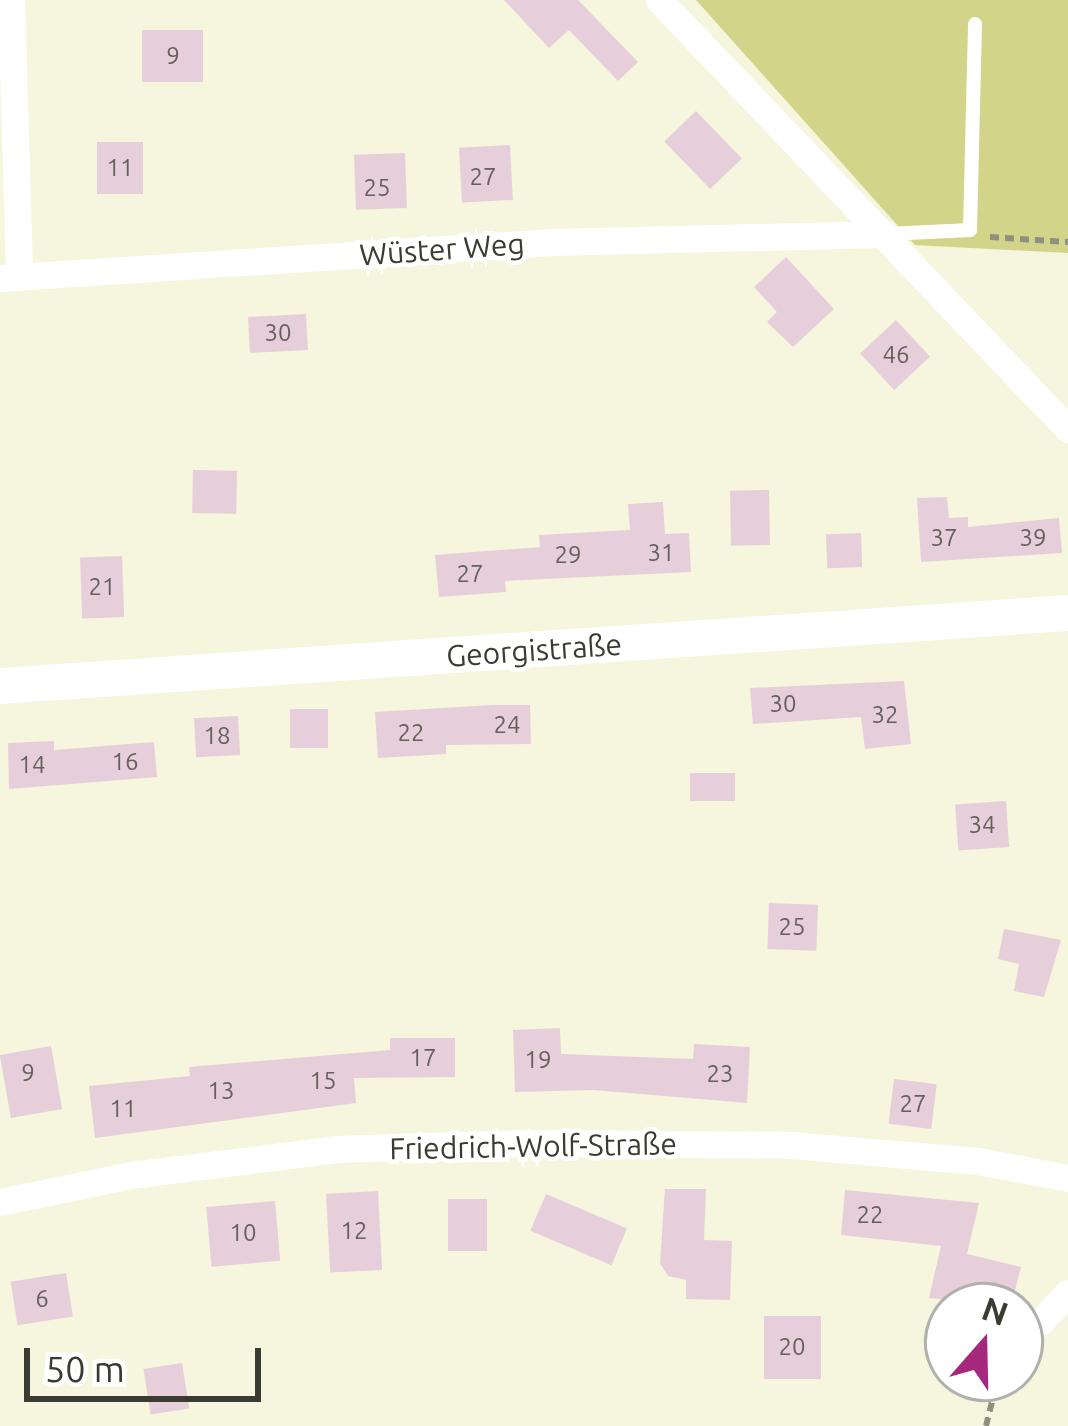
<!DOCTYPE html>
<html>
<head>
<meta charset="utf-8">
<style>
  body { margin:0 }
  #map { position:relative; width:1068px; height:1426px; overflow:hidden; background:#f5f6dd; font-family:Ubuntu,sans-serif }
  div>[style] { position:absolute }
  .green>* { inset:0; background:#d2d489 }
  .building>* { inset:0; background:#e7cedb; transform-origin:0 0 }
  .path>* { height:6px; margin-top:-3px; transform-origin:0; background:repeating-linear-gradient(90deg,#8f907f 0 9px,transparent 0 15px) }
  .lane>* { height:14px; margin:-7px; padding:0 7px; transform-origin:7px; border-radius:7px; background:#fff }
  .street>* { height:27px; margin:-13.5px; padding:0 13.5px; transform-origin:13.5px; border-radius:13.5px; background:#fff }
  .secondary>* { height:36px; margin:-18px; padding:0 18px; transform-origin:18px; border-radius:18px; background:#fff }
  span { translate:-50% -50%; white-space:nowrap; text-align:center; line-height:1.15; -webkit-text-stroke:9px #fff; paint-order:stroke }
  .number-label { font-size:24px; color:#65605c }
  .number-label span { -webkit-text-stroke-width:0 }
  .street-label { font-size:30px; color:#3a3b31 }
  .north { position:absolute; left:924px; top:1282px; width:120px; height:120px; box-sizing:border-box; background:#fff; border:3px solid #b0b1ad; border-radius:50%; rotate:20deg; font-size:33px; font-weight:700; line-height:48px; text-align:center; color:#3a3b31 }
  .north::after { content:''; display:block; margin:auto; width:42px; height:54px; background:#a4297d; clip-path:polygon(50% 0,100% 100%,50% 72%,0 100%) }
  .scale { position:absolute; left:24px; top:1348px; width:237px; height:54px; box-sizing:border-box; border:6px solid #3a3b31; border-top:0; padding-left:15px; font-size:36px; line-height:42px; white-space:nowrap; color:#3a3b31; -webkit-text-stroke:9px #fff; paint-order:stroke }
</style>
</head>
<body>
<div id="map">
  <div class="green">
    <div style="clip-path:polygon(696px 0,1068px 0,1068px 253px,915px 245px)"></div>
  </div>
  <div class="building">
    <div style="clip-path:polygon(504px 0,578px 0,638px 62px,618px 81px,569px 30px,549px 48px)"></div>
    <div style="left:142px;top:30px;width:61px;height:52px"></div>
    <div style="left:696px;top:111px;width:66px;height:44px;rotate:46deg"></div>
    <div style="left:97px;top:142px;width:46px;height:52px"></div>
    <div style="left:510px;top:145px;width:55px;height:51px;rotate:87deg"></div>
    <div style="left:405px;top:153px;width:55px;height:51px;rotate:88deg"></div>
    <div style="clip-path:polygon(786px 257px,834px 309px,793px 347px,767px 322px,777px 312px,754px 287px)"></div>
    <div style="left:306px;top:314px;width:36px;height:58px;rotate:87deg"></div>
    <div style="left:896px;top:320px;width:50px;height:49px;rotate:47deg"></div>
    <div style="left:193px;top:470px;width:44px;height:43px;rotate:1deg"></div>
    <div style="left:769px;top:490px;width:55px;height:39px;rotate:89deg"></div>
    <div style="clip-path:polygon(947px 497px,949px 518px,968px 517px,968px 527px,1059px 518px,1062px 553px,921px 562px,917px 498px)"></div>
    <div style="clip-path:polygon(663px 502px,665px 534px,689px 533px,691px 572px,505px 581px,506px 592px,439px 597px,435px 555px,540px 547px,539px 535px,630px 530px,628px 504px)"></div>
    <div style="left:861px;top:533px;width:34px;height:35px;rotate:88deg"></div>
    <div style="left:122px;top:556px;width:61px;height:42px;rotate:88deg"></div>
    <div style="clip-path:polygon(904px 681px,911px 744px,865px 749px,861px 717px,753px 724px,750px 688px)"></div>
    <div style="clip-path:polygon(493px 705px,530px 705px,531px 744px,446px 745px,446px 754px,378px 758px,375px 712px)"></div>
    <div style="left:290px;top:709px;width:38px;height:39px"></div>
    <div style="left:238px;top:716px;width:39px;height:44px;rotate:87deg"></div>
    <div style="clip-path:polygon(54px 741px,54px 750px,154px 742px,157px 777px,9px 789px,8px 743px)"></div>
    <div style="left:690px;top:773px;width:45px;height:28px"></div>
    <div style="left:1006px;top:801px;width:46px;height:51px;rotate:86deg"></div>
    <div style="left:769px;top:903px;width:49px;height:46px;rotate:2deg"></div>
    <div style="clip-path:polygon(1004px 929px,1061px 940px,1044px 997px,1014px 991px,1019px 964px,998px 959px)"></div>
    <div style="clip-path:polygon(560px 1028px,561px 1054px,693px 1059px,694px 1044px,750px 1047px,747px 1103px,594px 1090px,515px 1092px,513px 1030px)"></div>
    <div style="clip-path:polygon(390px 1038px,455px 1038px,455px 1077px,354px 1078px,356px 1103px,95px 1138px,89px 1086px,190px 1076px,189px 1067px,390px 1050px)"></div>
    <div style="left:51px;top:1046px;width:64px;height:52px;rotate:80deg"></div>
    <div style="left:894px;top:1079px;width:43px;height:45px;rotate:7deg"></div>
    <div style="clip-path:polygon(665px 1189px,706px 1189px,704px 1240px,732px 1241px,730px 1300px,686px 1299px,686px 1280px,668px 1276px,660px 1263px)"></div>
    <div style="clip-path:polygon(845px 1190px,979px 1203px,967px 1254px,1021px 1267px,1011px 1306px,929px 1298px,941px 1246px,841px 1235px)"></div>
    <div style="left:378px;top:1191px;width:79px;height:52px;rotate:87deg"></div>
    <div style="left:546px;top:1194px;width:88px;height:40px;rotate:23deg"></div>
    <div style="left:448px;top:1199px;width:39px;height:52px"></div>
    <div style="left:275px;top:1201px;width:60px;height:69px;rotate:85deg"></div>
    <div style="left:66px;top:1273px;width:44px;height:56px;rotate:81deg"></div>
    <div style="left:764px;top:1316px;width:57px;height:63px"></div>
    <div style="left:182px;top:1363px;width:46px;height:39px;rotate:81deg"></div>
  </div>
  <div class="path">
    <div style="left:990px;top:237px;width:78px;rotate:3.7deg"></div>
    <div style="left:986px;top:1426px;width:49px;rotate:-76deg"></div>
  </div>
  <div class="lane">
    <div style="left:887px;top:234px;width:83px;rotate:-2.8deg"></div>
    <div style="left:970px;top:230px;width:206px;rotate:-88.6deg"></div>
  </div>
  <div class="street">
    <div style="left:11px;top:0;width:277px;rotate:88.3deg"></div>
    <div style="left:659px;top:0;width:593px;rotate:46.37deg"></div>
    <div style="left:0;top:278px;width:553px;rotate:-3.73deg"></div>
    <div style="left:552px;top:242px;width:332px;rotate:-1.4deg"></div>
    <div style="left:0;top:1202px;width:134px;rotate:-11.6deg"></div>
    <div style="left:131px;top:1175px;width:207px;rotate:-7.2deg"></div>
    <div style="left:336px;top:1149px;width:193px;rotate:-1.8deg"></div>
    <div style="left:529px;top:1143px;width:262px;rotate:0.4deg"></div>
    <div style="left:791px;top:1145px;width:188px;rotate:4.9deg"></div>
    <div style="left:978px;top:1161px;width:92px;rotate:10.7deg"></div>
    <div style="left:1040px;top:1322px;width:40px;rotate:-46deg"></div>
  </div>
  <div class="secondary">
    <div style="left:0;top:686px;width:1070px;rotate:-3.91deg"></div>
  </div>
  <div class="number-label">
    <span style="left:173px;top:56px">9</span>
    <span style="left:120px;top:168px">11</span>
    <span style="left:483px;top:177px">27</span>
    <span style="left:377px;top:188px">25</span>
    <span style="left:278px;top:333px">30</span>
    <span style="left:896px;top:355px">46</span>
    <span style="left:944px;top:538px">37</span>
    <span style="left:1033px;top:538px">39</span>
    <span style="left:661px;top:553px">31</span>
    <span style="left:568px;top:555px">29</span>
    <span style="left:470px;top:574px">27</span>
    <span style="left:102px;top:587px">21</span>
    <span style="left:783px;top:704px">30</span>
    <span style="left:885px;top:715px">32</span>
    <span style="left:507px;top:725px">24</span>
    <span style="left:411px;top:733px">22</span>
    <span style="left:217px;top:736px">18</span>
    <span style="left:125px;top:762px">16</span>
    <span style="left:32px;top:765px">14</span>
    <span style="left:982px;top:825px">34</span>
    <span style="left:792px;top:927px">25</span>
    <span style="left:423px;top:1058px">17</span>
    <span style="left:538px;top:1060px">19</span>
    <span style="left:28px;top:1073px">9</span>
    <span style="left:720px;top:1074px">23</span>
    <span style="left:323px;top:1081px">15</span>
    <span style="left:221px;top:1091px">13</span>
    <span style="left:913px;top:1104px">27</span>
    <span style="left:123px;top:1109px">11</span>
    <span style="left:870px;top:1215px">22</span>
    <span style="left:354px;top:1231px">12</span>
    <span style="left:243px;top:1233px">10</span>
    <span style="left:42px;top:1299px">6</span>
    <span style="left:792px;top:1347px">20</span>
  </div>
  <div class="street-label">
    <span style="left:442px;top:249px;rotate:-4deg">Wüster Weg</span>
    <span style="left:534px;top:650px;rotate:-4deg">Georgistraße</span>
    <span style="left:533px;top:1146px;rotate:-1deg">Friedrich-Wolf-Straße</span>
  </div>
  <div class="north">N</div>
  <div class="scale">50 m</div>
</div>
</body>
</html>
